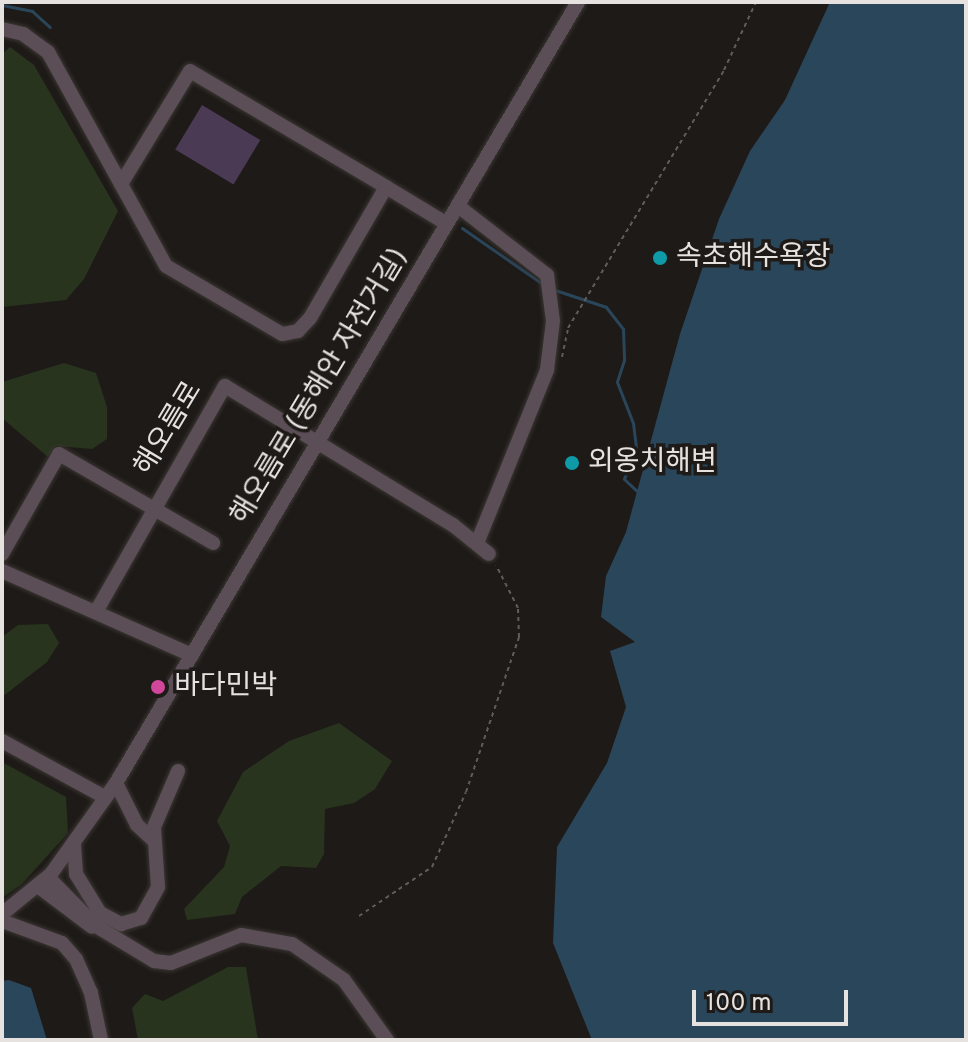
<!DOCTYPE html>
<html>
<head>
<meta charset="utf-8">
<style>
  body { margin:0 }
  #map { position:relative; width:968px; height:1042px; overflow:hidden; background:#1e1a17; font-family:Overpass,"Noto Sans KR",sans-serif }
  div>[style] { position:absolute }
  .green>* { inset:0; background:#28341e }
  .water>* { inset:0; background:#2a465b }
  .stream>* { height:3px; margin:-1.5px; padding:0 1.5px; transform-origin:1.5px; border-radius:1.5px; background:#2a465b }
  .building>* { inset:0; background:#4b3a54; transform-origin:0 0 }
  .path>* { height:2px; margin-top:-1px; transform-origin:0; background:repeating-linear-gradient(90deg,#605c5a 0 4px,transparent 0 8px) }
  .roads { filter:drop-shadow(0 0 2px #3a3633) drop-shadow(0 0 2px #3a3633) }
  .minor>* { height:14px; margin:-7px; padding:0 7px; transform-origin:7px; border-radius:7px; background:#5b4e56 }
  .dots>* { width:22px; height:22px; translate:-50% -50%; box-sizing:border-box; border:4px solid #1e1a17; border-radius:50% }
  span { translate:-50% -50%; white-space:nowrap; text-align:center; line-height:1.15; -webkit-text-stroke:7px #1e1a17; paint-order:stroke }
  .poi-label { font-size:28px; color:#e5e2e0 }
  .left { translate:0 -50%; text-align:left }
  .street-label { font-size:28px; color:#e5e2e0 }
  .frame { position:absolute; inset:0; border:4px solid #e5e2e0; pointer-events:none }
  .scale { position:absolute; left:692px; top:990px; width:156px; height:36px; box-sizing:border-box; border:4px solid #e5e2e0; border-top:0; padding-left:10px; font-size:24px; line-height:28px; white-space:nowrap; color:#e5e2e0; -webkit-text-stroke:6px #1e1a17; paint-order:stroke }
</style>
</head>
<body>
<div id="map">
  <div class="green">
    <div style="clip-path:polygon(10px 47px,34px 65px,118px 211px,84px 279px,66px 300px,2px 307px,2px 54px)"></div>
    <div style="clip-path:polygon(64px 363px,96px 373px,107px 407px,107px 439px,92px 449px,56px 446px,48px 457px,2px 418px,2px 382px)"></div>
    <div style="clip-path:polygon(48px 624px,59px 643px,47px 662px,2px 697px,2px 637px,18px 625px)"></div>
    <div style="clip-path:polygon(339px 723px,392px 761px,375px 789px,354px 803px,325px 809px,324px 854px,316px 868px,281px 866px,242px 897px,235px 914px,187px 920px,184px 909px,224px 867px,230px 846px,217px 821px,243px 772px,289px 741px)"></div>
    <div style="clip-path:polygon(2px 762px,66px 797px,68px 833px,22px 884px,2px 898px)"></div>
    <div style="clip-path:polygon(228px 967px,246px 967px,258px 1040px,138px 1040px,132px 1008px,145px 994px,163px 1001px)"></div>
  </div>
  <div class="water">
    <div style="clip-path:polygon(830px 2px,966px 2px,966px 1040px,592px 1040px,553px 943px,557px 847px,607px 763px,626px 707px,610px 651px,635px 642px,601px 617px,606px 576px,626px 532px,680px 334px,719px 219px,750px 151px,785px 100px)"></div>
    <div style="clip-path:polygon(9px 980px,31px 988px,47px 1040px,2px 1040px,2px 981px)"></div>
  </div>
  <div class="stream">
    <div style="left:2px;top:5px;width:31px;rotate:11deg"></div>
    <div style="left:32px;top:11px;width:24px;rotate:42deg"></div>
    <div style="left:462px;top:228px;width:100px;rotate:34.8deg"></div>
    <div style="left:555px;top:290px;width:54px;rotate:18.4deg"></div>
    <div style="left:606px;top:307px;width:28px;rotate:52deg"></div>
    <div style="left:623px;top:329px;width:31px;rotate:88deg"></div>
    <div style="left:624px;top:360px;width:23px;rotate:108deg"></div>
    <div style="left:617px;top:382px;width:44px;rotate:68.7deg"></div>
    <div style="left:633px;top:423px;width:26px;rotate:83deg"></div>
    <div style="left:636px;top:449px;width:32px;rotate:112deg"></div>
    <div style="left:624px;top:479px;width:19px;rotate:43deg"></div>
  </div>
  <div class="building">
    <div style="left:202px;top:105px;width:68px;height:52px;rotate:31deg"></div>
  </div>
  <div class="path">
    <div style="left:562px;top:357px;width:30px;rotate:-78deg"></div>
    <div style="left:568px;top:328px;width:301px;rotate:-58.8deg"></div>
    <div style="left:724px;top:70px;width:75px;rotate:-64.8deg"></div>
    <div style="left:359px;top:916px;width:88px;rotate:-33.9deg"></div>
    <div style="left:432px;top:867px;width:82px;rotate:-65.6deg"></div>
    <div style="left:466px;top:792px;width:164px;rotate:-71.1deg"></div>
    <div style="left:519px;top:637px;width:29px;rotate:-92deg"></div>
    <div style="left:518px;top:608px;width:48px;rotate:-117.1deg"></div>
  </div>
  <div class="roads">
    <div class="minor">
      <div style="left:2px;top:29px;width:22px;rotate:13deg"></div>
      <div style="left:23px;top:34px;width:31px;rotate:36deg"></div>
      <div style="left:48px;top:52px;width:151px;rotate:61.1deg"></div>
      <div style="left:386px;top:187px;width:151px;rotate:120.1deg"></div>
      <div style="left:310px;top:318px;width:18px;rotate:133deg"></div>
      <div style="left:298px;top:331px;width:16px;rotate:169deg"></div>
      <div style="left:282px;top:334px;width:134px;rotate:-149.6deg"></div>
      <div style="left:166px;top:266px;width:94px;rotate:-118.8deg"></div>
      <div style="left:121px;top:184px;width:132px;rotate:-58.6deg"></div>
      <div style="left:190px;top:71px;width:228px;rotate:30.6deg"></div>
      <div style="left:386px;top:187px;width:71px;rotate:31.2deg"></div>
      <div style="left:458px;top:206px;width:113px;rotate:37.8deg"></div>
      <div style="left:547px;top:275px;width:46px;rotate:82.6deg"></div>
      <div style="left:553px;top:321px;width:49px;rotate:97deg"></div>
      <div style="left:547px;top:370px;width:184px;rotate:112deg"></div>
      <div style="left:2px;top:554px;width:115px;rotate:-60.3deg"></div>
      <div style="left:59px;top:454px;width:178px;rotate:30deg"></div>
      <div style="left:2px;top:571px;width:208px;rotate:23.9deg"></div>
      <div style="left:97px;top:610px;width:258px;rotate:-60.3deg"></div>
      <div style="left:225px;top:386px;width:267px;rotate:31.4deg"></div>
      <div style="left:453px;top:525px;width:46px;rotate:38.9deg"></div>
      <div style="left:2px;top:741px;width:115px;rotate:28.6deg"></div>
      <div style="left:116px;top:783px;width:47px;rotate:63.4deg"></div>
      <div style="left:137px;top:825px;width:23px;rotate:43deg"></div>
      <div style="left:74px;top:844px;width:30px;rotate:86deg"></div>
      <div style="left:76px;top:874px;width:46px;rotate:58.4deg"></div>
      <div style="left:100px;top:913px;width:24px;rotate:28deg"></div>
      <div style="left:121px;top:924px;width:21px;rotate:-17deg"></div>
      <div style="left:141px;top:918px;width:35px;rotate:-61deg"></div>
      <div style="left:158px;top:887px;width:60px;rotate:-93.8deg"></div>
      <div style="left:154px;top:827px;width:61px;rotate:-66.8deg"></div>
      <div style="left:48px;top:877px;width:69px;rotate:45.6deg"></div>
      <div style="left:96px;top:926px;width:68px;rotate:31.1deg"></div>
      <div style="left:154px;top:961px;width:17px;rotate:7deg"></div>
      <div style="left:171px;top:963px;width:75px;rotate:-21.8deg"></div>
      <div style="left:241px;top:935px;width:52px;rotate:10deg"></div>
      <div style="left:292px;top:944px;width:63px;rotate:34.7deg"></div>
      <div style="left:344px;top:980px;width:74px;rotate:54.4deg"></div>
      <div style="left:39px;top:887px;width:66px;rotate:37deg"></div>
      <div style="left:2px;top:914px;width:63px;rotate:-39.2deg"></div>
      <div style="left:51px;top:874px;width:112px;rotate:-54.5deg"></div>
      <div style="left:116px;top:783px;width:907px;rotate:-59.39deg"></div>
      <div style="left:2px;top:921px;width:64px;rotate:20.1deg"></div>
      <div style="left:62px;top:943px;width:21px;rotate:49deg"></div>
      <div style="left:76px;top:959px;width:37px;rotate:66deg"></div>
      <div style="left:91px;top:993px;width:48px;rotate:78deg"></div>
    </div>
  </div>
  <div class="dots">
    <div style="left:660px;top:258px;background:#0f9aa8"></div>
    <div style="left:572px;top:463px;background:#0f9aa8"></div>
    <div style="left:158px;top:687px;background:#d1479c"></div>
  </div>
  <div class="poi-label">
    <span class="left" style="left:676px;top:258px">속초해수욕장</span>
    <span class="left" style="left:588px;top:463px">외옹치해변</span>
    <span class="left" style="left:174px;top:687px">바다민박</span>
  </div>
  <div class="street-label">
    <span style="left:320px;top:387px;rotate:-59deg">해오름로 (동해안 자전거길)</span>
    <span style="left:169px;top:429px;rotate:-59deg">해오름로</span>
  </div>
  <div class="frame"></div>
  <div class="scale">100 m</div>
</div>
</body>
</html>
